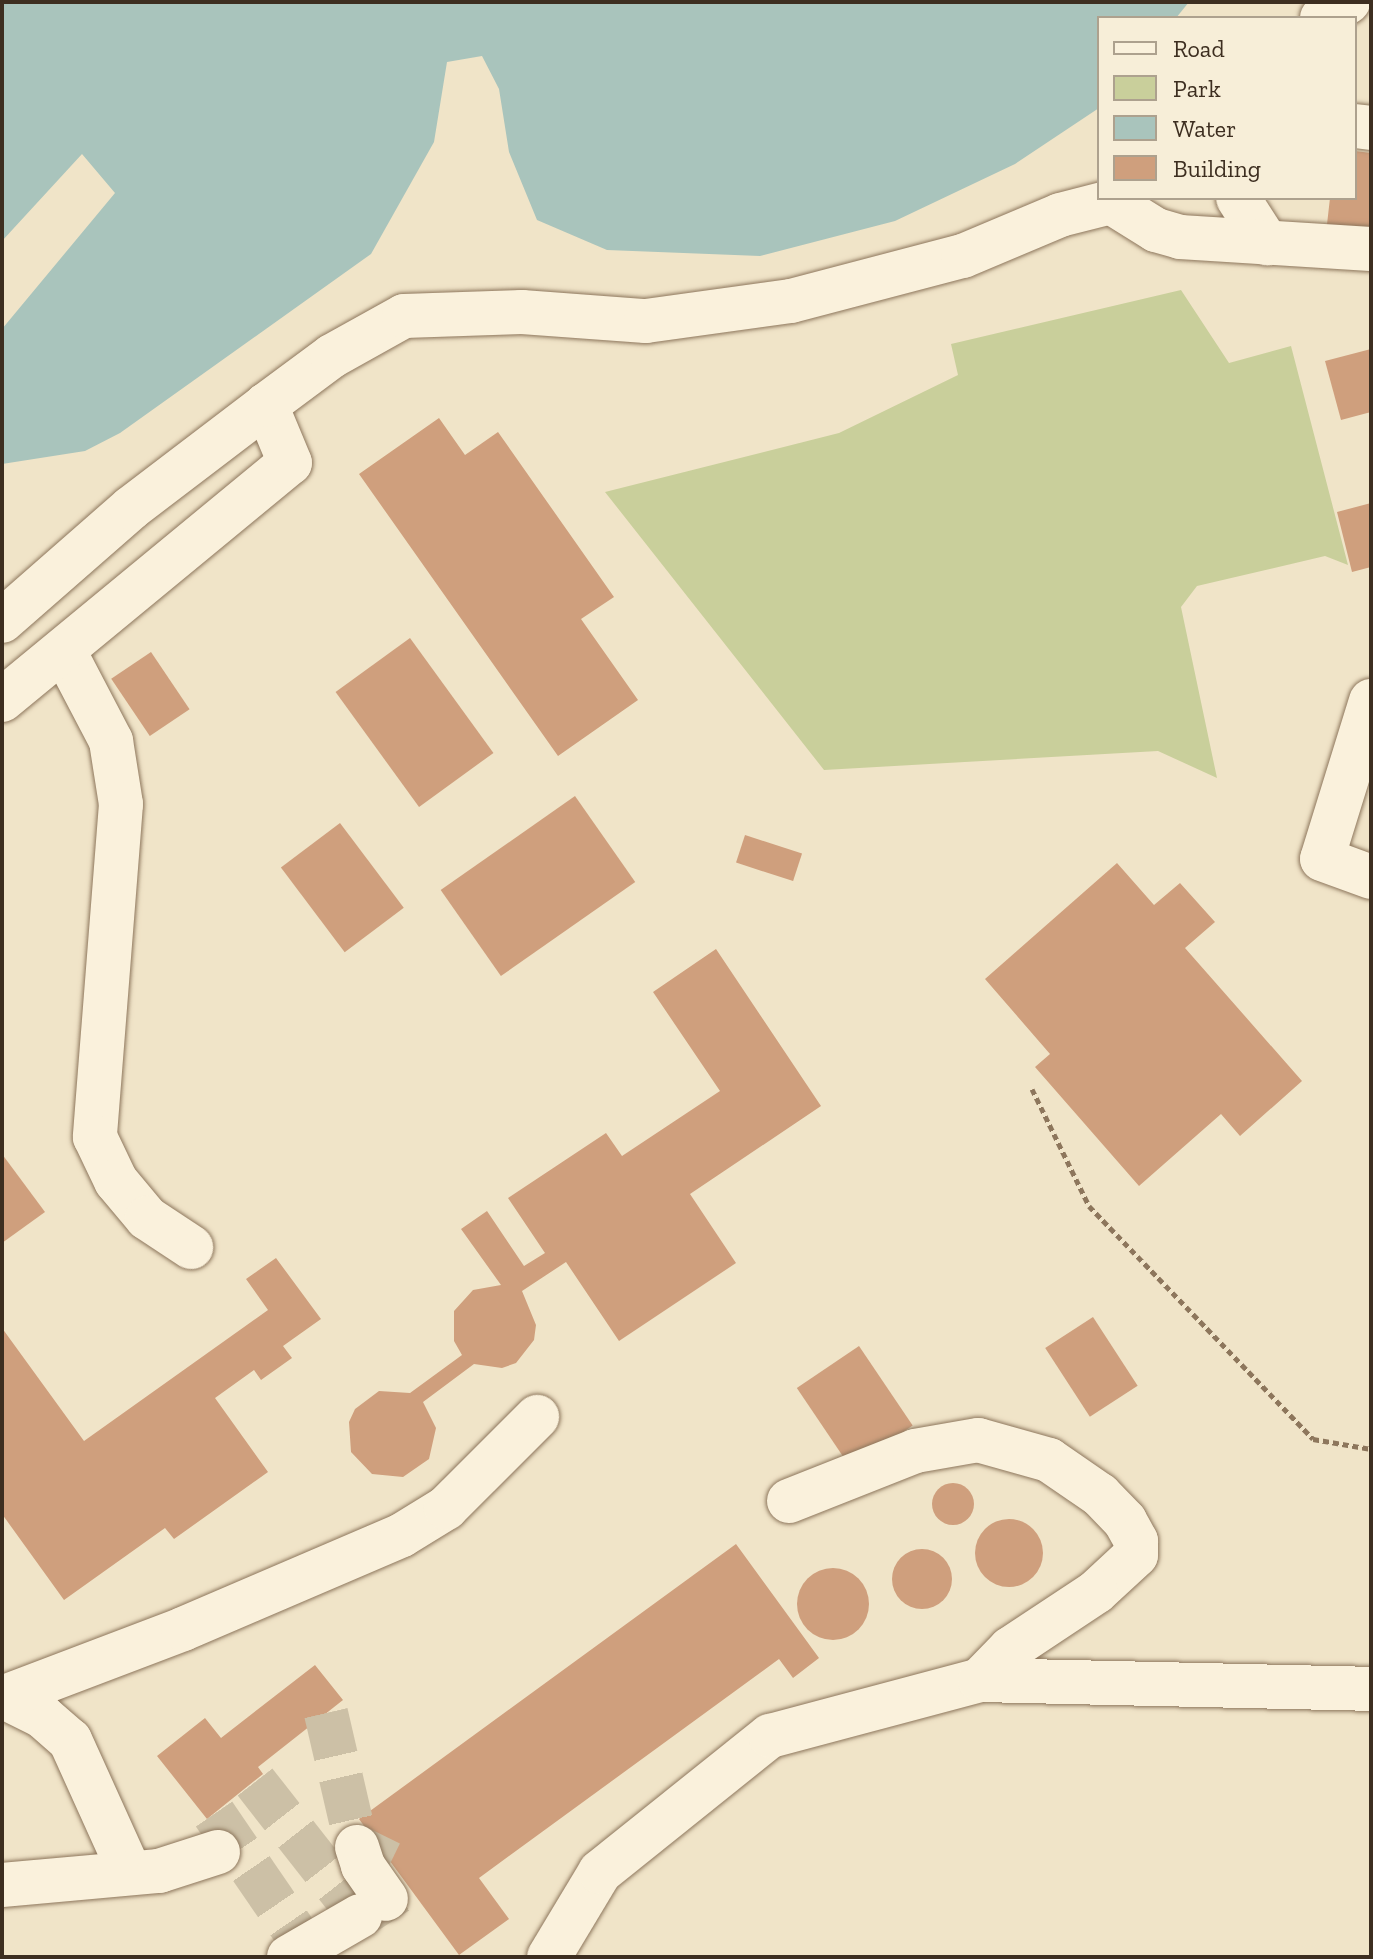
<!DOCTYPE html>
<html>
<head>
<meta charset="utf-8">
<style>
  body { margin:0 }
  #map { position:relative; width:1373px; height:1959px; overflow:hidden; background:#f0e4c8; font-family:"Zilla Slab",serif }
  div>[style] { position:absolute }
  .green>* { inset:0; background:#c9cf9b }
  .water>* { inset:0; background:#a9c4bc }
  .building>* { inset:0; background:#cf9f7d; transform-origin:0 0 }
  .round { border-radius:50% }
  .minor-tunnel>* { height:44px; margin-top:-22px; transform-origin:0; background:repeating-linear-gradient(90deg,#ccc0a6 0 44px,transparent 0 66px) }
  .path>* { height:5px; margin-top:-2.5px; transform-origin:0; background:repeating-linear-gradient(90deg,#8d765c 0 6px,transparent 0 10px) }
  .roads { filter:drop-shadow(0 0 2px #8d765c) drop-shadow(0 0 2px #8d765c) }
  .minor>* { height:44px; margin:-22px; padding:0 22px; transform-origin:22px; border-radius:22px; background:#faf1dc }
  span { translate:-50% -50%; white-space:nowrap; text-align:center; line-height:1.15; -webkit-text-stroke:6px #f7eed8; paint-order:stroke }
  .frame { position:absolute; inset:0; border:4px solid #3d2e20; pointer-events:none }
  .legend { position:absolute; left:1097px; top:16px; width:260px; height:184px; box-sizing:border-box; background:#f7eed8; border:2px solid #ada18e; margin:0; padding:10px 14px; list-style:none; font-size:24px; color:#3d2e20 }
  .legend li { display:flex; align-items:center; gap:16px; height:40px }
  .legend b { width:40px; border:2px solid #ada18e }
</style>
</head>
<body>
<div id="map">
  <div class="green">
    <div style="clip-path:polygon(1181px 290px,1229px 363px,1291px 346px,1348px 565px,1325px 556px,1197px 586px,1181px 607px,1217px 778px,1158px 751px,824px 770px,605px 492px,839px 433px,958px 375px,951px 344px)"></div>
  </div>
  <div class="water">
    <div style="clip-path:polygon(2px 2px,1189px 2px,1176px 18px,1099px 18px,1099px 108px,1015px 164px,895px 221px,760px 256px,607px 250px,537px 220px,509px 152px,499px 89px,482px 56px,447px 62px,434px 142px,371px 254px,120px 433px,85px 451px,2px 464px,2px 329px,115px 193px,82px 154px,2px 241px)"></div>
  </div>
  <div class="building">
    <div style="clip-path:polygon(1355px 151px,1371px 153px,1371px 237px,1326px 233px,1330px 198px,1355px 198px)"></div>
    <div style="clip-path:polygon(1371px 349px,1371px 412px,1341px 420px,1325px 361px)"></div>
    <div style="clip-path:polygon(439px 418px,465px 455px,498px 432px,614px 597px,581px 619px,638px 700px,558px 756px,359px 474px)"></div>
    <div style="clip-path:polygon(1371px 503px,1371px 567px,1352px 572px,1337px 512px)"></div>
    <div style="left:410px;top:638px;width:142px;height:92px;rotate:54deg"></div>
    <div style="left:151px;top:652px;width:69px;height:48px;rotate:56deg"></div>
    <div style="left:575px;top:796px;width:105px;height:164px;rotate:55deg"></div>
    <div style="left:340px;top:823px;width:106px;height:74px;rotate:53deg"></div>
    <div style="left:745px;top:835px;width:60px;height:29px;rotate:18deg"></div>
    <div style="clip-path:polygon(1117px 863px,1154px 905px,1180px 883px,1215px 922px,1185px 948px,1302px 1081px,1240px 1136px,1221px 1114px,1139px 1186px,1035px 1067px,1050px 1054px,985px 979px)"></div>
    <div style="clip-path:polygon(716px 949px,821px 1106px,690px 1194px,736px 1263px,619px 1341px,566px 1262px,522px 1291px,536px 1325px,534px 1340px,516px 1363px,502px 1368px,474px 1364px,423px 1402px,436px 1428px,429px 1459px,403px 1477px,372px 1474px,351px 1452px,349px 1422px,355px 1409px,379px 1391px,410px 1393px,462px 1355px,454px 1341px,454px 1311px,473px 1290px,501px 1285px,461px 1229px,487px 1211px,524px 1266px,545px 1253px,508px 1198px,606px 1133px,622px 1156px,720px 1091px,653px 992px)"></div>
    <div style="clip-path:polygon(2px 1154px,45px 1212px,2px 1243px)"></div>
    <div style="clip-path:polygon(276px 1258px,321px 1319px,283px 1346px,292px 1358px,261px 1380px,254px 1370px,215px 1398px,268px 1472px,174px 1539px,165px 1528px,64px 1600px,2px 1514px,2px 1328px,84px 1441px,268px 1310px,246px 1279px)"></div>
    <div style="left:1093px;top:1317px;width:82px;height:57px;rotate:57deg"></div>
    <div style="left:859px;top:1346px;width:96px;height:75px;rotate:56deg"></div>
    <div class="round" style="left:932px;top:1483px;width:42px;height:42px"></div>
    <div class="round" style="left:975px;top:1519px;width:68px;height:68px"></div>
    <div style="clip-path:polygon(736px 1544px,819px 1658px,793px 1678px,779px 1659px,479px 1878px,509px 1919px,459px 1955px,359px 1819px)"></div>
    <div class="round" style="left:892px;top:1549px;width:60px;height:60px"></div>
    <div class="round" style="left:797px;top:1568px;width:72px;height:72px"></div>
    <div style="clip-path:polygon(315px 1665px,343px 1700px,258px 1767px,263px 1774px,207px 1819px,157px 1756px,205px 1718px,221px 1738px)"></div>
  </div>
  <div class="minor-tunnel">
    <div style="left:326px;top:1713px;width:138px;rotate:77deg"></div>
    <div style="left:357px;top:1847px;width:37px;rotate:26deg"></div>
    <div style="left:255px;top:1782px;width:170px;rotate:51.9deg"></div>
    <div style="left:360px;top:1916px;width:57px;rotate:-32.9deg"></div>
    <div style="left:214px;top:1814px;width:173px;rotate:55.6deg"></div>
  </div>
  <div class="path">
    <div style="left:1032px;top:1089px;width:130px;rotate:64deg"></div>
    <div style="left:1089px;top:1206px;width:323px;rotate:46.1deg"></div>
    <div style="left:1313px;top:1439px;width:59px;rotate:9.8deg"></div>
  </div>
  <div class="roads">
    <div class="minor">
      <div style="left:1322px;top:18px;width:31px;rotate:-32deg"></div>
      <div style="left:1355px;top:126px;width:16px;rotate:7deg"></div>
      <div style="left:1238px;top:198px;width:54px;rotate:57.2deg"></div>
      <div style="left:2px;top:621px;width:171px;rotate:-41.2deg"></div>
      <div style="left:131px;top:508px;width:170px;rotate:-37.3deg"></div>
      <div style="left:64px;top:651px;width:102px;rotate:62.4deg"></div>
      <div style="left:111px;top:741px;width:64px;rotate:81deg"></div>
      <div style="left:121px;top:804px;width:334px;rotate:94.5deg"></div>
      <div style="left:95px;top:1137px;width:49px;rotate:64.5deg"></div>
      <div style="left:116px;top:1181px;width:48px;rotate:50deg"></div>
      <div style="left:147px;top:1218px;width:53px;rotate:33.4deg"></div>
      <div style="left:2px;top:700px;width:373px;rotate:-39.5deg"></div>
      <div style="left:290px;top:463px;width:63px;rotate:-112.5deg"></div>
      <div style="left:266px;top:405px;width:82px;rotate:-36.6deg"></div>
      <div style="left:332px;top:356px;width:82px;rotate:-29.1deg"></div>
      <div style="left:404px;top:316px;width:118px;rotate:-1.9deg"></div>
      <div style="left:522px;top:312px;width:124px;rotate:4.2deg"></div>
      <div style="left:646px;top:321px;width:146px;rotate:-7.9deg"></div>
      <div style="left:791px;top:301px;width:178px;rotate:-14.7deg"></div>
      <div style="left:963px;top:256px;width:105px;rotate:-22.9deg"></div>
      <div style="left:1060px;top:215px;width:53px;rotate:-14.3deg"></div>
      <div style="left:1111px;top:202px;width:53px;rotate:31.9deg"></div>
      <div style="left:1156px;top:230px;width:25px;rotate:16deg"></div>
      <div style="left:1180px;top:237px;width:191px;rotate:3.6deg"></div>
      <div style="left:1371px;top:701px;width:165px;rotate:107.2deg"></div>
      <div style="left:1322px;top:859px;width:52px;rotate:20.2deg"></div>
      <div style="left:789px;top:1501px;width:136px;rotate:-21.6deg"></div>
      <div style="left:915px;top:1451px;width:64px;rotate:-9.9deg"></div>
      <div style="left:978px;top:1440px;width:74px;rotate:15.7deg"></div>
      <div style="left:1049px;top:1460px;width:62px;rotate:34.5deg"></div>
      <div style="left:1100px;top:1495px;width:36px;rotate:46deg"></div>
      <div style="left:1125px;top:1521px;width:23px;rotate:61deg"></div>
      <div style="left:1136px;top:1541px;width:14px;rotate:90deg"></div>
      <div style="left:1136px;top:1555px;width:54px;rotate:137.2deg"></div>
      <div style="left:1096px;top:1592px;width:103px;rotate:146.5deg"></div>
      <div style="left:1010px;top:1649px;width:43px;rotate:134.1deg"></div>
      <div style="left:2px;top:1696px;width:45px;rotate:26.6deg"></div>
      <div style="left:42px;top:1716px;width:37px;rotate:41deg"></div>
      <div style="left:70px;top:1740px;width:146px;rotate:65.7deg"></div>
      <div style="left:7px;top:1696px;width:188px;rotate:-20.8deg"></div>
      <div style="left:183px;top:1629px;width:238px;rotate:-23.2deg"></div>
      <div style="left:402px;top:1535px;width:52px;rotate:-31.5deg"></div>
      <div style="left:446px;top:1508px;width:129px;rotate:-45deg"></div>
      <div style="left:357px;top:1847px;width:20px;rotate:72deg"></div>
      <div style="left:363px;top:1866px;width:40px;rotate:55.1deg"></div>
      <div style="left:2px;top:1885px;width:158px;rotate:-5.1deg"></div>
      <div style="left:159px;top:1871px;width:62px;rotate:-17.9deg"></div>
      <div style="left:289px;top:1957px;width:82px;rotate:-30deg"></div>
      <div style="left:549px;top:1957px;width:99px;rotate:-59deg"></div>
      <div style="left:600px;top:1872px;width:218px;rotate:-38.7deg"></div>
      <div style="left:770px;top:1736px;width:217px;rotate:-14.9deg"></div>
      <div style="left:980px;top:1680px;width:391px;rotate:1.3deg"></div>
    </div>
  </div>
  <div class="frame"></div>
  <ul class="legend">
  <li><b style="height:10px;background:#faf1dc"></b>Road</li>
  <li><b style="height:22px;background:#c9cf9b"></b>Park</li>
  <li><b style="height:22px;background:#a9c4bc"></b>Water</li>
  <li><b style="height:22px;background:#cf9f7d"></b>Building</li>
  </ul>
</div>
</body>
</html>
